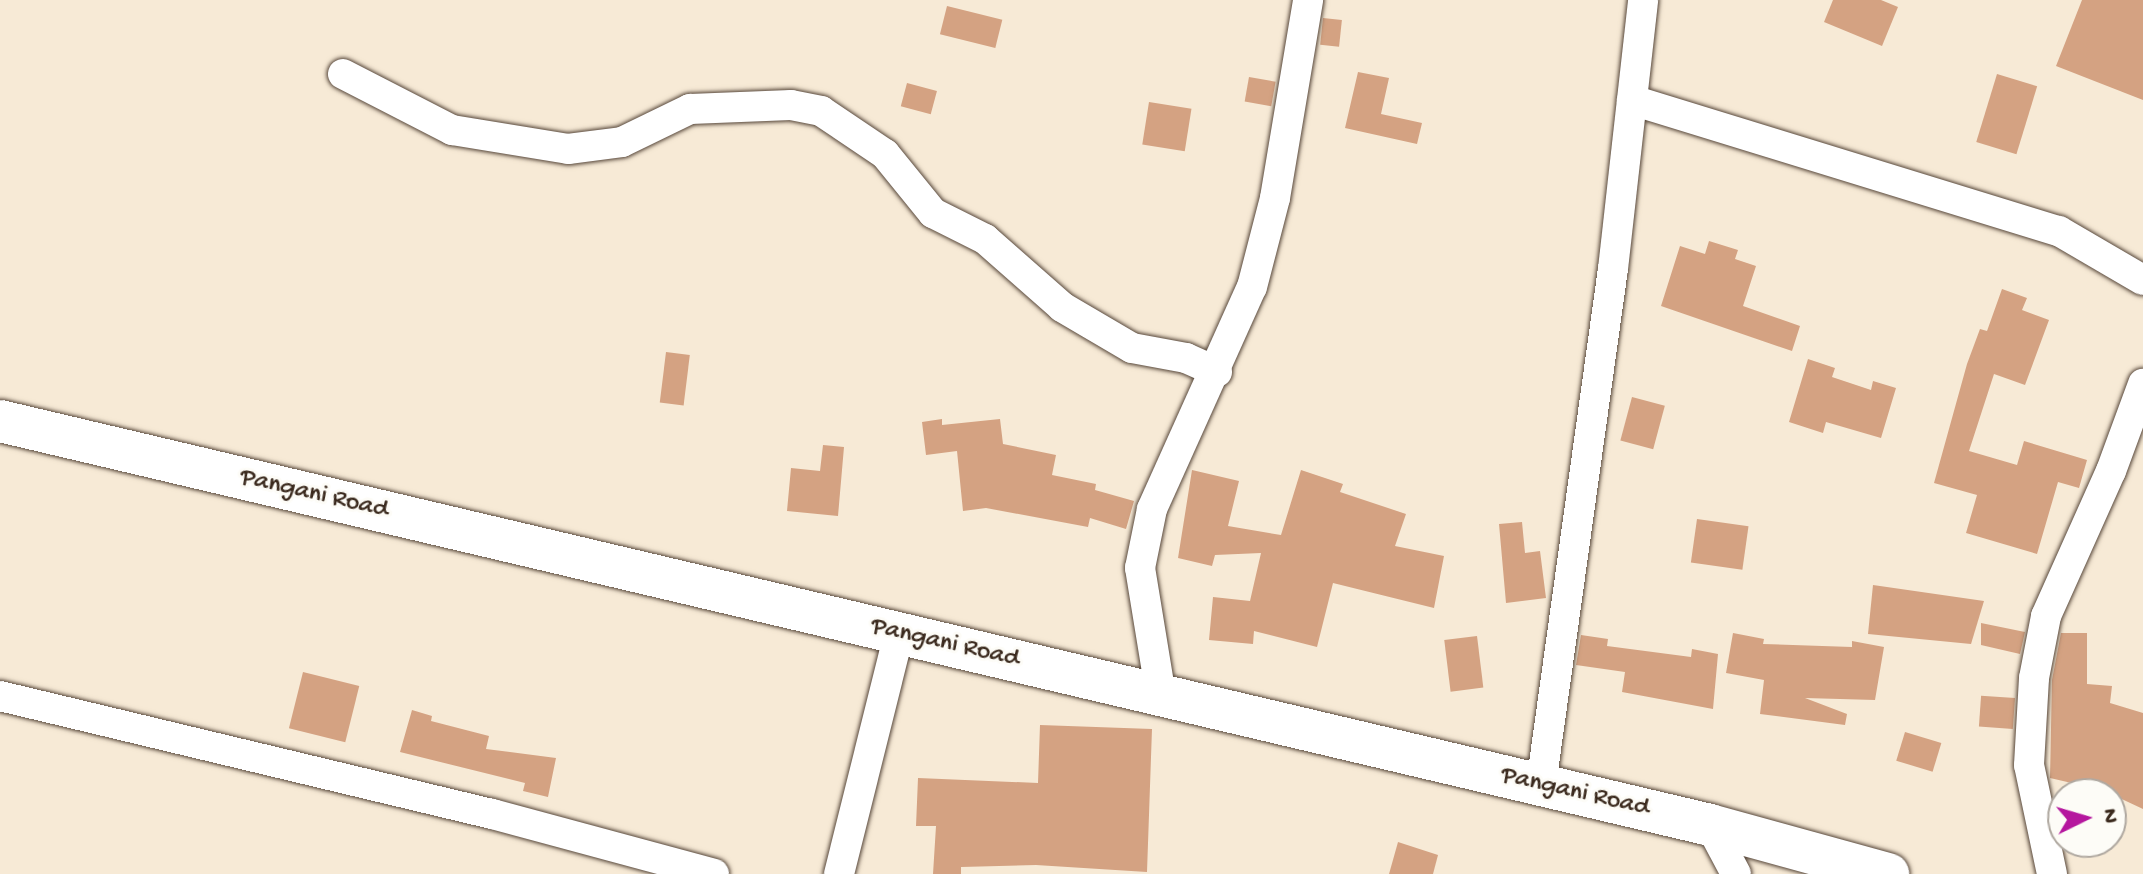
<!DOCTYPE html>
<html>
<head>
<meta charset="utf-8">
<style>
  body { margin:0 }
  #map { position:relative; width:2143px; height:874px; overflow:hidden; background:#f7ead6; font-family:"Gochi Hand",sans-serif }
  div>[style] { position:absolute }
  .building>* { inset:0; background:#d4a282; transform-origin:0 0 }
  .roads { filter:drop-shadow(0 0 2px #57473a) drop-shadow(0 0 2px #57473a) }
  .street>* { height:30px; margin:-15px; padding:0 15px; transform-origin:15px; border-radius:15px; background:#fff }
  .secondary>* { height:42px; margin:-21px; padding:0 21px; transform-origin:21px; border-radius:21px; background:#fff }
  span { translate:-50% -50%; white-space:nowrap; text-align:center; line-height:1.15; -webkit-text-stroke:6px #fdfcf7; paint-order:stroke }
  .street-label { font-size:26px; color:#3b2a1e }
  .north { position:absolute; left:2047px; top:778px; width:80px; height:80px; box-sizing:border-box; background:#fdfcf7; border:2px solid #afa8a0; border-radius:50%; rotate:85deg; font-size:22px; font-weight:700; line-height:32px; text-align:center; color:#3b2a1e }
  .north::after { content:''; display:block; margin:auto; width:28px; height:36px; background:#b5179e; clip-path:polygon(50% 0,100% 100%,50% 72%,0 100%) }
</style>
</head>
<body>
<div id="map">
  <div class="building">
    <div style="clip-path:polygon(1833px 0,1881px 0,1898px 7px,1882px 46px,1824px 22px)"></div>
    <div style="clip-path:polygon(2082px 0,2143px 0,2143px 100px,2056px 66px)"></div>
    <div style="left:947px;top:6px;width:57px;height:29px;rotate:14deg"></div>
    <div style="left:1323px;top:18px;width:19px;height:27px;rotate:6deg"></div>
    <div style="clip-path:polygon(1358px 72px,1389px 78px,1381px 114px,1422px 123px,1417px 144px,1345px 128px)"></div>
    <div style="left:1997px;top:74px;width:42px;height:71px;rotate:17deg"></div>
    <div style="left:1249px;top:77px;width:27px;height:25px;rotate:10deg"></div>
    <div style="left:907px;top:83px;width:31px;height:24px;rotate:15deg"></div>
    <div style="left:1149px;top:102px;width:43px;height:43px;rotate:9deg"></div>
    <div style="clip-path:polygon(1709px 241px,1738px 250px,1735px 259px,1756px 266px,1743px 306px,1800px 326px,1792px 351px,1661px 306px,1680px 246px,1705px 254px)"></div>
    <div style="clip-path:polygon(2002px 289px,2027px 298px,2022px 310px,2049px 320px,2025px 385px,1994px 374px,1969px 451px,2017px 465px,2024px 441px,2087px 460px,2079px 488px,2058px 482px,2037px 554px,1966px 533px,1977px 495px,1934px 483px,1967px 364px,1980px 329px,1987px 331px)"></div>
    <div style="left:666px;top:352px;width:24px;height:51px;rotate:7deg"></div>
    <div style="clip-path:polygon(1808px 359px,1835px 368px,1832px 377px,1871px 390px,1873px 381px,1896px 388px,1881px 438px,1826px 422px,1823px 433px,1789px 422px)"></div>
    <div style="left:1632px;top:397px;width:34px;height:45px;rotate:15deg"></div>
    <div style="clip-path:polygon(942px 419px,942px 425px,1000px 419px,1003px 444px,1056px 455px,1052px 475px,1096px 484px,1095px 490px,1134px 501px,1126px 529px,1090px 518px,1088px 527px,986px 508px,963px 511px,957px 451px,926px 455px,922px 422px)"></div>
    <div style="clip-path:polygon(823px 445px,844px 447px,838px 516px,787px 511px,791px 468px,820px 471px)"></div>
    <div style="clip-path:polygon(1192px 470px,1239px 481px,1228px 526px,1281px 535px,1301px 470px,1343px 484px,1340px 492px,1406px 514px,1395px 546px,1444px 556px,1434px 608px,1333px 583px,1317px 647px,1254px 631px,1253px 644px,1209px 640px,1213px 597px,1250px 601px,1261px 553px,1215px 555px,1212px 566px,1178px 558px)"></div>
    <div style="left:1697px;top:519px;width:52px;height:44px;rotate:8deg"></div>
    <div style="clip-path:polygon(1522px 522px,1525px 553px,1540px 551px,1546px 598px,1506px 603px,1499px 524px)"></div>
    <div style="clip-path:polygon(1873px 585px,1984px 601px,1971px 644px,1868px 634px)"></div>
    <div style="clip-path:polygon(1981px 623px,2025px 632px,2020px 654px,1981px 645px)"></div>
    <div style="clip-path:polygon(1733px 633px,1764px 639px,1763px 644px,1852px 647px,1852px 641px,1884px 647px,1875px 700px,1805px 698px,1847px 714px,1845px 725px,1760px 714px,1764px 680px,1726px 673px)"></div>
    <div style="clip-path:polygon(2061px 633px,2087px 633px,2087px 684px,2112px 686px,2110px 703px,2143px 713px,2143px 809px,2111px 794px,2073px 794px,2076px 784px,2050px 778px,2052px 680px)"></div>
    <div style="clip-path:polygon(1581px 635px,1608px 639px,1607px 646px,1691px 657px,1692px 649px,1718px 654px,1713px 709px,1622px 692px,1625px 672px,1576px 665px)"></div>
    <div style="left:1477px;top:636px;width:52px;height:33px;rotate:83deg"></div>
    <div style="left:303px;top:672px;width:58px;height:58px;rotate:14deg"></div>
    <div style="left:2015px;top:698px;width:31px;height:34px;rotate:94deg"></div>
    <div style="clip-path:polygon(412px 710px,432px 716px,431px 721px,489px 736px,486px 749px,556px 758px,548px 797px,523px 791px,525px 783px,400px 752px)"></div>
    <div style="clip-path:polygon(1040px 725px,1152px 729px,1147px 872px,1036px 865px,961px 867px,961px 874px,933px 874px,936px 826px,916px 826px,918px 778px,1038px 783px)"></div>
    <div style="left:1905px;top:732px;width:38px;height:30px;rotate:17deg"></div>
    <div style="clip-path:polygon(1398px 842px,1438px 855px,1433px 874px,1389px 874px)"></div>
  </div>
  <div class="roads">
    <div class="street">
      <div style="left:343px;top:74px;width:123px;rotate:27.2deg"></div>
      <div style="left:452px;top:130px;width:118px;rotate:9.3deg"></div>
      <div style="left:568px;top:149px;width:54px;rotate:-7.4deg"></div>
      <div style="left:622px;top:142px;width:76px;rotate:-25.9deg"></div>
      <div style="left:690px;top:109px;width:101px;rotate:-2.3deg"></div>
      <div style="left:791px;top:105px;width:31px;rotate:11deg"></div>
      <div style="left:821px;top:111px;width:77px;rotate:33.9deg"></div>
      <div style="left:885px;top:154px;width:76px;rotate:50.9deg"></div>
      <div style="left:933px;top:213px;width:58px;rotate:26.6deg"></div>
      <div style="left:985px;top:239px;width:103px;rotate:41.4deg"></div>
      <div style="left:1062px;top:307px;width:81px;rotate:30.4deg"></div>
      <div style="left:1132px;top:348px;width:55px;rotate:10.5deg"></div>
      <div style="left:1186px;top:358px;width:34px;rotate:24deg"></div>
      <div style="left:1632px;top:100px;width:447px;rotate:17.1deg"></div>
      <div style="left:2059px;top:231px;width:97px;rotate:30.3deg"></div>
      <div style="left:0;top:696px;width:506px;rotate:13.49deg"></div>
      <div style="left:492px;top:814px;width:230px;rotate:15.1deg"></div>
      <div style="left:1161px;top:696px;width:130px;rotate:-99.3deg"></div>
      <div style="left:1140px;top:568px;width:60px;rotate:-78.5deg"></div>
      <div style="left:1152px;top:509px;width:243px;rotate:-65.8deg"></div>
      <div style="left:1252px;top:287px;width:92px;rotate:-75.5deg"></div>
      <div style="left:1275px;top:198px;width:201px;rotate:-80.5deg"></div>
      <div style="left:1541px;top:785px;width:521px;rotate:-82.06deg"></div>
      <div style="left:1613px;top:269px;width:271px;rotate:-83.6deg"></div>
      <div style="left:1710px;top:825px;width:55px;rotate:62deg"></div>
      <div style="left:839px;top:874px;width:248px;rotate:-76deg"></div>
      <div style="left:2052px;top:874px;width:111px;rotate:-101.9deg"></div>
      <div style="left:2029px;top:765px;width:87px;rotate:-86.7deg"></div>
      <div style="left:2034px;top:678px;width:63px;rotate:-79deg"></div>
      <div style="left:2046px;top:616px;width:159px;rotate:-65.9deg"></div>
      <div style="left:2111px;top:471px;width:93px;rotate:-69.8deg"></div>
    </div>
    <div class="secondary">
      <div style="left:0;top:421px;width:1757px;rotate:13.29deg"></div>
      <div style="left:1710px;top:825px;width:185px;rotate:15.4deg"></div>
    </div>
  </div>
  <div class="street-label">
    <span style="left:314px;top:495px;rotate:13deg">Pangani Road</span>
    <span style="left:945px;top:644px;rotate:13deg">Pangani Road</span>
    <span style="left:1575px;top:793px;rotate:13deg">Pangani Road</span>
  </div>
  <div class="north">N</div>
</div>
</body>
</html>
